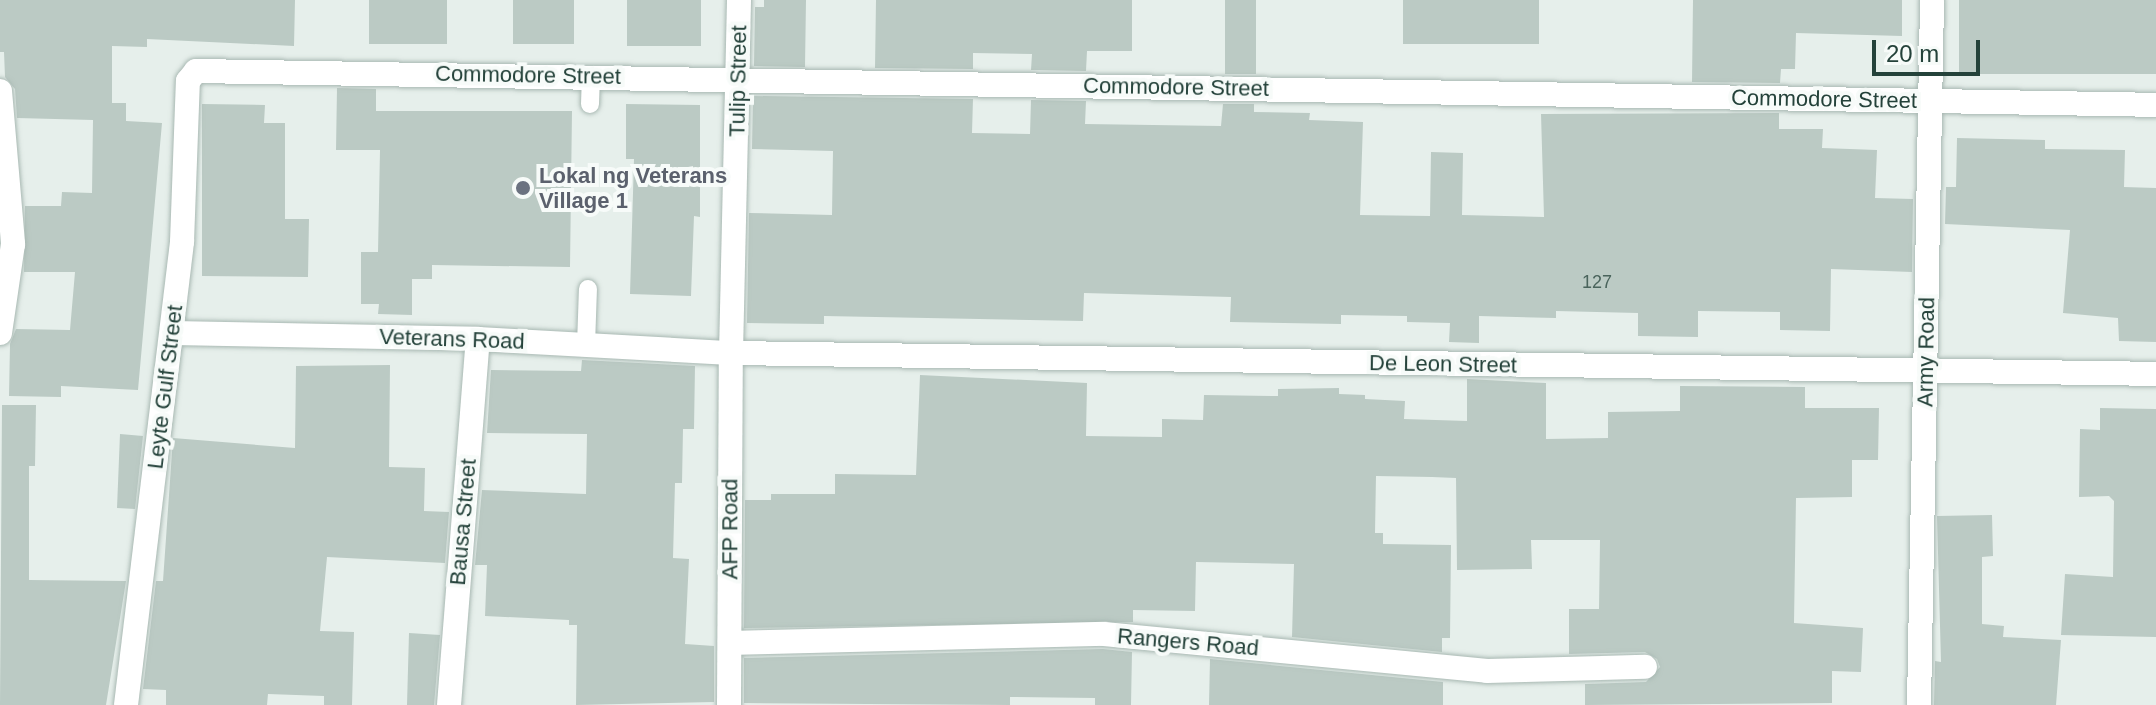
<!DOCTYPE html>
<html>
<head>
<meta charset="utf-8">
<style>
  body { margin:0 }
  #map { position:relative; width:2156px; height:705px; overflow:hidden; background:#e6efeb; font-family:Helvetica,sans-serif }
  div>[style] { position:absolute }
  .building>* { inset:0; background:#bbcac4; transform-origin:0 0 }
  .roads { filter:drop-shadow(0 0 2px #a8b8b2) drop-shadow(0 0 2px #a8b8b2) }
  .lane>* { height:18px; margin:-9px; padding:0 9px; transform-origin:9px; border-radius:9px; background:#fff }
  .street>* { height:24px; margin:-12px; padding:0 12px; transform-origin:12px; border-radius:12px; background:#fff }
  .secondary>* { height:24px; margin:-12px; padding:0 12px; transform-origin:12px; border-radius:12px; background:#fff }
  .dots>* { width:22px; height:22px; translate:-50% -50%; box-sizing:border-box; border:4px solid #f7fbf9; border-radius:50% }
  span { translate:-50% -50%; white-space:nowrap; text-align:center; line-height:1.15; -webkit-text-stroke:8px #f7fbf9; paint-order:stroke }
  .number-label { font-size:18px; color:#4a645c }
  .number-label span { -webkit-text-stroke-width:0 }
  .street-label { font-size:22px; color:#24423a }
  .worship-label { font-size:22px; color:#5b616d; font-weight:700 }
  .left { translate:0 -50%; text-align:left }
  .scale { position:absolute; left:1872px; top:40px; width:108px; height:36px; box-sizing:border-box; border:4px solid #24423a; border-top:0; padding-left:10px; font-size:24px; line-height:28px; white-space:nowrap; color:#24423a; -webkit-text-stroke:6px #f7fbf9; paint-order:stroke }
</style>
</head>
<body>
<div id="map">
  <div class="building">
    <div style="clip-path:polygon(0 0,295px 0,294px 46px,147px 39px,147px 47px,112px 46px,112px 103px,126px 103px,126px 121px,162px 123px,138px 390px,61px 386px,61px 397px,9px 396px,10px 344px,16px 329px,70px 330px,75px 272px,24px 272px,25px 206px,61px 206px,62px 192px,92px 193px,93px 120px,17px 118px,15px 89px,5px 77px,4px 52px,0 52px)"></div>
    <div style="left:369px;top:0;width:78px;height:44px"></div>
    <div style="left:513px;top:0;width:61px;height:44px"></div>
    <div style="left:627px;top:0;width:74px;height:46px"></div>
    <div style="clip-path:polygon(764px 0,806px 0,805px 67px,754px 66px,755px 7px,764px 7px)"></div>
    <div style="clip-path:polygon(876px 0,1132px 0,1132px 51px,1087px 51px,1086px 71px,1031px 70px,1032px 54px,973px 53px,973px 69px,875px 68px)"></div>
    <div style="left:1225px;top:0;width:31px;height:74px"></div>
    <div style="left:1403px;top:0;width:136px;height:44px"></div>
    <div style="clip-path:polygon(1693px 0,1902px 0,1902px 36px,1796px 33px,1795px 69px,1781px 69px,1780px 83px,1692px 82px)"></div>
    <div style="left:1959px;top:0;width:197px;height:74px"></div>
    <div style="clip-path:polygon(337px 88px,376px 89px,376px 111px,572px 111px,570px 267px,432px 265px,432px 279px,412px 279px,412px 315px,378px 314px,379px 304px,361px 304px,361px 252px,378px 252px,380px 150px,336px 150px)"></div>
    <div style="clip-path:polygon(753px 96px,973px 99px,972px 133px,1030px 134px,1031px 100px,1086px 101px,1085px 124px,1221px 126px,1223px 104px,1254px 104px,1254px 112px,1310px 113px,1309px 120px,1363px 122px,1360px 215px,1430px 216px,1431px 152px,1463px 153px,1462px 215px,1544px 217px,1541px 114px,1779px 113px,1779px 129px,1823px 129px,1822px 148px,1877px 150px,1875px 198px,1913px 199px,1912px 272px,1831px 269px,1830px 331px,1780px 330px,1780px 312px,1698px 311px,1698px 337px,1638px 336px,1638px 313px,1556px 311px,1556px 318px,1479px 316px,1479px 343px,1449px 342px,1450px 323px,1407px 322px,1407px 316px,1341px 315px,1341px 324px,1230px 322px,1231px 297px,1084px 293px,1083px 321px,824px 316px,824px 324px,747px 323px,749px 213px,832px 215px,833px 151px,752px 149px)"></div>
    <div style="clip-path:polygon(202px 104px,265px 105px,264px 123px,285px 123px,285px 219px,309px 219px,308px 277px,202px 276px)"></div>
    <div style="clip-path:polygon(626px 104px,700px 105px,700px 217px,694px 216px,691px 296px,630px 294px,634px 159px,626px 159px)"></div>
    <div style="clip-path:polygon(1957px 138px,2045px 140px,2045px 149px,2125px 150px,2124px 187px,2156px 188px,2156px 342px,2119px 341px,2118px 318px,2063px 313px,2070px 230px,1945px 224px,1946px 187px,1956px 187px)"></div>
    <div style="clip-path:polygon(582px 360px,695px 366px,694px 429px,683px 429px,682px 483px,675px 483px,673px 558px,689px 559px,685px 644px,714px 646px,714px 702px,576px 705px,577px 625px,569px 625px,569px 620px,485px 616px,487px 565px,475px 565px,482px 490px,586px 494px,587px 434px,487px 433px,491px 370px,581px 371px)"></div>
    <div style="clip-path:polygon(390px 365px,389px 467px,425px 468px,424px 511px,449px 512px,445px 563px,327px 557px,320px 631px,354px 632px,352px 705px,324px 705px,324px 696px,268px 694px,267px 705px,166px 705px,166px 690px,143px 689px,156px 581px,163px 581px,173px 438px,295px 448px,296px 366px)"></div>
    <div style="clip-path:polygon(920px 375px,1087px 383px,1086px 436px,1162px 437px,1162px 419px,1203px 420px,1204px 395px,1278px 396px,1278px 389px,1339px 388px,1339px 394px,1365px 395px,1365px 399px,1405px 401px,1404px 419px,1467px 421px,1467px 379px,1546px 383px,1546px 439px,1608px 438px,1608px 412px,1680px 411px,1680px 386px,1805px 387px,1805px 408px,1879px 408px,1878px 460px,1852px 460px,1852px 497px,1796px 498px,1794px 623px,1863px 628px,1861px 672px,1832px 671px,1832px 703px,1585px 705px,1585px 684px,1646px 682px,1660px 667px,1657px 659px,1645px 652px,1569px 654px,1569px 609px,1599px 609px,1600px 540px,1531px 540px,1532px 569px,1457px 570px,1456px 478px,1432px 477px,1376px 476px,1375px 533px,1383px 533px,1383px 544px,1451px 545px,1450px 638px,1442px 638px,1442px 652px,1292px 637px,1294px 564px,1196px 562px,1195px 611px,1133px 610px,1133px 622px,744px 628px,745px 500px,771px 500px,771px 494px,835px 494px,835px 474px,916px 475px)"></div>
    <div style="clip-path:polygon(2px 405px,36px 405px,35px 466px,29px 466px,29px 580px,126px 581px,106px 705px,0 705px)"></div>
    <div style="clip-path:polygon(2100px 408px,2156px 409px,2156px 637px,2061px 635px,2065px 574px,2113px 577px,2114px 501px,2109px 496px,2079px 497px,2080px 429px,2100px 430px)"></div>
    <div style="clip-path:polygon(120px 434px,143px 436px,135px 509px,117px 508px)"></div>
    <div style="clip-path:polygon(1992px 515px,1993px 556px,1982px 557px,1982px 624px,2004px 626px,2003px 637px,2061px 640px,2056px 705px,1934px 705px,1935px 661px,1941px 662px,1937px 516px)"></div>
    <div style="clip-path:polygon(409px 633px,440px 635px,434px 705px,407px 705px)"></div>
    <div style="clip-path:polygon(1103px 649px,1132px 652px,1131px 705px,1095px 705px,1095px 698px,1010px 697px,1010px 705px,744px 703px,744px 658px)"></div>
    <div style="clip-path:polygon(1210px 659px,1443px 682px,1443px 705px,1209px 705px)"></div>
  </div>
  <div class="roads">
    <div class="lane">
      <div style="left:590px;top:104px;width:28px;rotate:-88deg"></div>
      <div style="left:586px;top:345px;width:56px;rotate:-88deg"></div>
    </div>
    <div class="street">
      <div style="left:173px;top:333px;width:305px;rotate:1.1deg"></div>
      <div style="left:478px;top:339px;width:253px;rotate:3.2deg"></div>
      <div style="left:731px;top:353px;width:353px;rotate:-88.7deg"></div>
      <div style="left:730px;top:643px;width:374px;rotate:-1.4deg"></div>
      <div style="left:1104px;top:634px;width:385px;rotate:5.5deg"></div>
      <div style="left:1487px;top:671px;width:158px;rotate:-1.5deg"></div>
      <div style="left:126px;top:705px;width:466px;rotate:-83.1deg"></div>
      <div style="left:182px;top:242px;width:161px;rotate:-87.9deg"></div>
      <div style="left:188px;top:81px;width:13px;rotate:-51deg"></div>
      <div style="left:196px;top:71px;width:1960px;rotate:0.99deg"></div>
      <div style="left:449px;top:705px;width:367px;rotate:-85.5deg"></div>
      <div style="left:1919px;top:705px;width:705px;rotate:-88.94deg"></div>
    </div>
    <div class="secondary">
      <div style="left:0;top:91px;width:154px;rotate:85.1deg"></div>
      <div style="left:13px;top:244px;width:90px;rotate:98.3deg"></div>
      <div style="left:729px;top:705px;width:352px;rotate:-89.7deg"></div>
      <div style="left:731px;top:353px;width:1425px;rotate:0.84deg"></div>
    </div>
  </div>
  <div class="dots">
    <div style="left:523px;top:188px;background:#6b7280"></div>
  </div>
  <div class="number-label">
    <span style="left:1597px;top:282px">127</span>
  </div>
  <div class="street-label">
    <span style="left:528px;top:75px;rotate:1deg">Commodore Street</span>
    <span style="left:738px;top:81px;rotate:-89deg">Tulip Street</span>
    <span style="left:1176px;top:87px;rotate:1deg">Commodore Street</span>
    <span style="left:1824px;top:99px;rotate:1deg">Commodore Street</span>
    <span style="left:452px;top:339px;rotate:2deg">Veterans Road</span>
    <span style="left:1926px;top:352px;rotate:-89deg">Army Road</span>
    <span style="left:1443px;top:364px;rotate:1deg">De Leon Street</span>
    <span style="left:165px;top:387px;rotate:-83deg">Leyte Gulf Street</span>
    <span style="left:463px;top:522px;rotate:-85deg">Bausa Street</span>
    <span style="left:730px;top:529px;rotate:-90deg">AFP Road</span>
    <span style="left:1188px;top:642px;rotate:5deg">Rangers Road</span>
  </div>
  <div class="worship-label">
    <span class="left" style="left:539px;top:188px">Lokal ng Veterans<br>Village 1</span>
  </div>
  <div class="scale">20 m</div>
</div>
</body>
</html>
